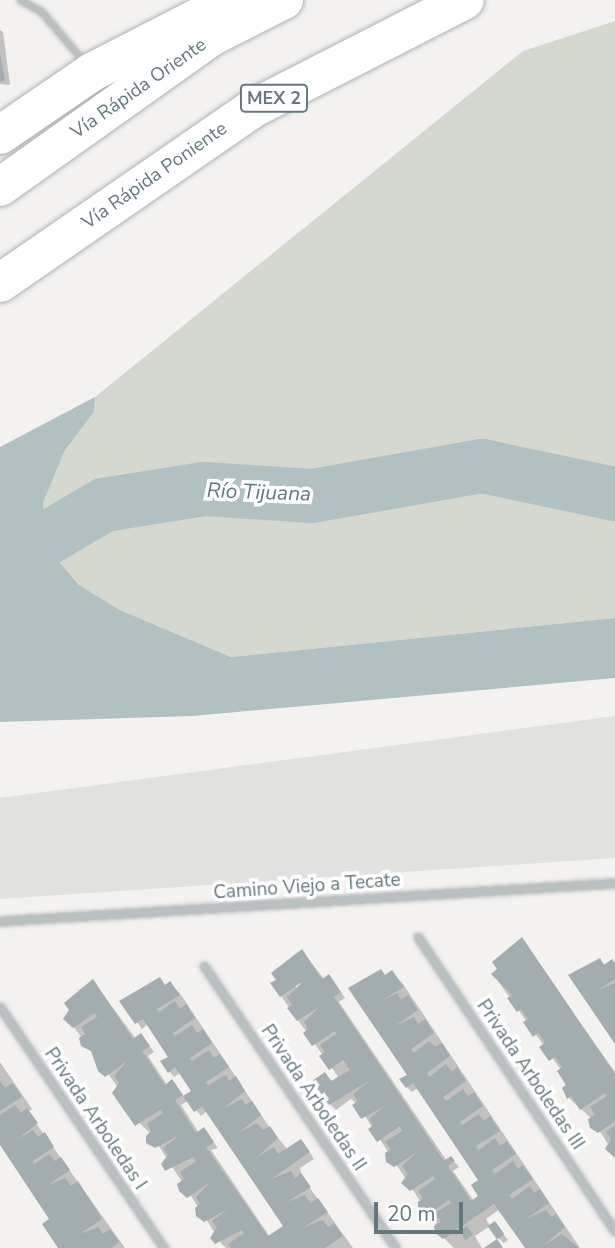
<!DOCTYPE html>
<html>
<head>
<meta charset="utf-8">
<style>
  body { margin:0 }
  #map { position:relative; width:615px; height:1248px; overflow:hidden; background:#f3f2f0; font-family:"Nunito Sans",sans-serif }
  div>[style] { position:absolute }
  .built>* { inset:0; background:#e1e2e0 }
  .green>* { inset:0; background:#d4d8cf }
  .water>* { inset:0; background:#b1c0c1 }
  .shadow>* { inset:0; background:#0003 }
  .river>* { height:54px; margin:-27px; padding:0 27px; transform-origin:27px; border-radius:27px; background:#b1c0c1 }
  .building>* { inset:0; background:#a3acae; transform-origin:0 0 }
  .roads { filter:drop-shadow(0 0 2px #aeb2b4) drop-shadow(0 0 2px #aeb2b4) }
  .service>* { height:5px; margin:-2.5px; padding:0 2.5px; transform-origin:2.5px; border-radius:2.5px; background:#babfc1 }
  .minor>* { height:7px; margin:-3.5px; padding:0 3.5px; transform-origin:3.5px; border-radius:3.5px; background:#babfc1 }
  .trunk>* { height:38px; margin:-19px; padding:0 19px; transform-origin:19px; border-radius:19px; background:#fff }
  span { translate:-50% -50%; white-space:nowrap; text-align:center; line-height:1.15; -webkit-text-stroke:7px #fff; paint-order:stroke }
  .shield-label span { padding:2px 5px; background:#fff; border:2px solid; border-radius:5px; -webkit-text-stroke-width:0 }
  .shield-label { font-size:18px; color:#65787e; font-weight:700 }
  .street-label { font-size:19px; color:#65787e }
  .water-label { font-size:21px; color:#617a7b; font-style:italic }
  .scale { position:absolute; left:374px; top:1202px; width:89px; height:32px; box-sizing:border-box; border:4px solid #65787e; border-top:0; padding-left:9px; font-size:21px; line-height:24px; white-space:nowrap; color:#65787e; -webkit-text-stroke:5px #fff; paint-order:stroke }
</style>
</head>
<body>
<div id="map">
  <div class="built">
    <div style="clip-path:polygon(615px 716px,615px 858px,0 899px,0 798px)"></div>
  </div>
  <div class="green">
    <div style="clip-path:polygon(615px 21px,615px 618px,231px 657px,120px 610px,79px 585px,43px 543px,43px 503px,65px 450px,94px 412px,95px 397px,523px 51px)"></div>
  </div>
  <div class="water">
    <div style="clip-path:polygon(95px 397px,94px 412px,65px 450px,43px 503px,43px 543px,79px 585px,120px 610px,231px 657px,615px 618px,615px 678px,192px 716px,0 722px,0 447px)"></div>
  </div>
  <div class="shadow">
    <div style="clip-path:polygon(0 30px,3px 32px,10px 85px,0 84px)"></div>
    <div style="clip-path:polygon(521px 939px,615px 1072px,615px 1155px,592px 1119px,569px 1098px,561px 1070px,493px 974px)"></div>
    <div style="clip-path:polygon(evenodd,302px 951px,324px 979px,334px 982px,345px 998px,339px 1002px,447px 1161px,451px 1158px,459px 1167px,453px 1171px,474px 1201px,484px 1188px,418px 1088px,412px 1092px,407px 1087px,406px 1077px,415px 1082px,351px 988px,392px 973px,403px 984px,580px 1248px,527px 1248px,500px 1209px,486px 1219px,490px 1226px,475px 1236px,482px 1248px,454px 1248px,444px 1238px,357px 1104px,351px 1099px,336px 1110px,330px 1104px,325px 1074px,333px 1082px,339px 1078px,281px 996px,302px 951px,310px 979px,297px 988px,294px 985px,310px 979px)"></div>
    <div style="clip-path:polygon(599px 960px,606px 966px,615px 965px,615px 1041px,571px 975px)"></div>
    <div style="clip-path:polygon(evenodd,93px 981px,136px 1039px,146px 1041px,154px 1052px,148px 1056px,167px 1085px,177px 1087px,185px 1098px,197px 1099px,181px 1073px,174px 1077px,169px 1071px,173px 1065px,148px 1024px,142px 1029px,122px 1001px,170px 983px,181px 995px,270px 1128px,288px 1150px,301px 1141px,306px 1147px,314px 1159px,300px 1168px,302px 1177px,353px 1248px,226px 1248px,222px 1244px,151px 1134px,129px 1113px,117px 1086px,65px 1015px,72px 1010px,79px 990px,93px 981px,188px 1101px,201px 1116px,207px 1111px,285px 1227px,270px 1237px,211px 1150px,218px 1148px,204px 1129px,199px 1133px,181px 1105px,188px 1101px)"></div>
    <div style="clip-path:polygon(0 1062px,32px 1109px,28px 1112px,125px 1248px,60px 1248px,57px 1230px,0 1141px)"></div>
    <div style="clip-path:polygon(495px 1224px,508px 1240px,504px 1243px,498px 1238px)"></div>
  </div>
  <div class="river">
    <div style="left:0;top:566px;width:121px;rotate:-30.4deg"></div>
    <div style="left:104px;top:505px;width:101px;rotate:-9.1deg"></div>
    <div style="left:204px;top:489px;width:108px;rotate:3.7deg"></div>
    <div style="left:312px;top:496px;width:173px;rotate:-10deg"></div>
    <div style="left:482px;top:466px;width:136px;rotate:11.9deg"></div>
  </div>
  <div class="building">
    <div style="clip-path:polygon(0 53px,5px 80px,0 82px)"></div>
    <div style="clip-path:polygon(522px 937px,615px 1074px,615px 1121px,598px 1133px,590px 1128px,588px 1119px,595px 1115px,590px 1107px,607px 1096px,605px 1093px,580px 1110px,571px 1096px,567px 1099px,562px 1088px,566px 1085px,557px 1071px,562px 1067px,555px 1057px,549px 1061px,539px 1047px,545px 1043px,538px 1033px,533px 1037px,523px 1022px,528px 1019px,521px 1009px,517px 1012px,507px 998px,512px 995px,491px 974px,497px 969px,492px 962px)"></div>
    <div style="clip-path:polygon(302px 949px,322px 979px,329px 974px,341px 992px,334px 997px,444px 1161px,451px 1156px,455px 1161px,448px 1166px,471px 1201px,478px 1196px,471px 1185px,478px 1180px,413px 1083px,406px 1088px,399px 1079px,407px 1075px,348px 988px,381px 969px,385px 975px,392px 970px,404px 987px,379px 1002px,397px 993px,401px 1000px,408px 995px,418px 1010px,395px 1026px,414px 1017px,418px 1024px,425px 1019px,434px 1033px,411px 1049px,414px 1053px,429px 1041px,435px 1047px,442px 1043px,450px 1056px,427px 1073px,429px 1077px,446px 1064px,452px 1072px,457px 1067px,466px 1081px,443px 1097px,446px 1101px,463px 1089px,468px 1096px,474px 1092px,483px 1106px,460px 1122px,462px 1125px,479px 1114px,484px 1121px,490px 1116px,500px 1131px,476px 1146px,479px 1150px,495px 1138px,500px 1146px,507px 1141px,516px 1154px,492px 1170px,495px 1174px,513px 1161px,518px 1169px,523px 1165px,533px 1179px,509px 1195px,512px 1199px,530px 1186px,534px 1193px,540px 1189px,549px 1203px,526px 1219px,546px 1210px,551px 1217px,556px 1214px,565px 1227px,543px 1246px,562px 1234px,579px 1248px,525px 1248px,494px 1204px,443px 1239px,435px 1233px,434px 1226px,441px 1222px,435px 1213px,451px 1203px,449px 1200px,427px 1215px,418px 1209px,418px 1202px,423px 1198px,418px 1191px,435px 1179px,433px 1176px,410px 1191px,401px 1183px,408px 1174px,402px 1166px,417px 1152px,394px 1167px,386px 1162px,385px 1153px,391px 1149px,385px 1142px,402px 1131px,400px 1126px,377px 1142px,368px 1129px,373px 1125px,369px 1119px,385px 1106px,361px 1119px,352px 1105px,358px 1101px,353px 1094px,369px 1081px,329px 1105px,312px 1081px,325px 1072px,331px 1081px,350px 1070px,343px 1060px,329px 1070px,319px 1056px,325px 1052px,320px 1045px,336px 1034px,335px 1031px,312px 1046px,303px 1033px,308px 1029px,304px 1022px,319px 1007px,297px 1021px,287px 1008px,292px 1005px,287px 997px,302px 982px,280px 997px,270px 983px,276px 980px,271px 973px)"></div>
    <div style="clip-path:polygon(600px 958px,604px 965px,612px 959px,615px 963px,615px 979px,598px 990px,615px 983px,615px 1044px,568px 975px)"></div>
    <div style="clip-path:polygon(160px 977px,165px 985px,170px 981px,180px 995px,157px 1009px,159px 1012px,175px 1001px,180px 1009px,186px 1004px,195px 1018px,173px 1033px,175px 1036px,192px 1025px,197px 1033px,203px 1029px,212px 1043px,190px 1058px,192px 1061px,209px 1050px,214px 1058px,220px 1054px,229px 1067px,206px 1082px,208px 1085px,226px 1075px,229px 1081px,236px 1076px,245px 1091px,224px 1108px,242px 1099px,245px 1105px,252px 1101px,261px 1115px,240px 1132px,257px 1123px,263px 1130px,270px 1126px,278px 1138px,257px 1157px,274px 1147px,278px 1154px,301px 1139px,310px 1152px,271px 1179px,291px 1171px,295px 1178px,301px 1173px,311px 1187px,287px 1202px,305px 1195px,310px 1203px,318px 1198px,328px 1212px,304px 1227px,323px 1220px,328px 1227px,334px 1223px,343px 1236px,325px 1248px,231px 1248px,228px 1244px,244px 1233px,242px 1230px,215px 1244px,210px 1238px,217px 1227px,212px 1221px,228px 1209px,204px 1222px,196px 1216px,195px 1208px,200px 1204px,196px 1197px,210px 1182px,187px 1198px,179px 1191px,177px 1184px,184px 1179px,180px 1172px,196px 1161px,193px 1157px,165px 1171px,161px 1164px,168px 1155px,163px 1148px,178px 1136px,155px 1148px,146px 1143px,146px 1136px,151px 1131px,147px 1124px,163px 1113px,160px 1110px,135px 1126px,112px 1093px,119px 1083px,114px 1076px,127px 1061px,105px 1077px,98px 1071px,91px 1051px,81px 1046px,79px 1038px,85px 1034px,81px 1027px,97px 1017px,95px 1013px,73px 1028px,63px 1019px,69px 1010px,64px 1003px,93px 979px,133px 1039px,141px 1033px,150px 1046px,142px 1051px,165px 1085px,172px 1079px,183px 1095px,175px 1100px,196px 1133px,204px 1127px,214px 1142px,206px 1147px,268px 1236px,283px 1226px,202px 1106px,194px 1112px,183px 1096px,191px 1091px,175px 1067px,168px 1073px,160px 1061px,168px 1057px,143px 1019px,135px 1024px,119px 1001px)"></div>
    <div style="clip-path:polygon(0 1081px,5px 1088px,13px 1083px,22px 1097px,0 1111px)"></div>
    <div style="clip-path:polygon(15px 1105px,21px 1113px,27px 1108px,38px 1123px,17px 1140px,33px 1130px,38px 1137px,45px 1132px,54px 1147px,33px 1161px,34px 1164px,49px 1154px,55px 1161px,61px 1157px,70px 1170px,48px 1185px,65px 1178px,71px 1186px,78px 1181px,102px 1219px,80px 1234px,98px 1227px,103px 1234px,110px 1229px,119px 1242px,111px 1248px,58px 1248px,42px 1224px,49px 1219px,0 1145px,0 1115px)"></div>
    <div style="clip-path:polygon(615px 1125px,615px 1158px,605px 1149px,611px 1139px,606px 1132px)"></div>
    <div style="left:495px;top:1221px;width:16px;height:9px;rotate:55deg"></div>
    <div style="left:467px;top:1226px;width:11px;height:9px;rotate:56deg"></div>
    <div style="clip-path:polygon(497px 1239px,503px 1248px,484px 1248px)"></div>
  </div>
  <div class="roads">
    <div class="service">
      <div style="left:20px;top:0;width:24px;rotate:28deg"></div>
      <div style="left:41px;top:11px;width:67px;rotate:49.9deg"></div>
    </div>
    <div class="minor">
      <div style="left:0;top:921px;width:616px;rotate:-3.54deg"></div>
      <div style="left:418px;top:937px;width:354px;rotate:56.2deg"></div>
      <div style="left:204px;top:966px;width:341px;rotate:55.8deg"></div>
      <div style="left:0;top:1007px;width:292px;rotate:55.8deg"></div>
    </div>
    <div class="trunk">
      <div style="left:0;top:135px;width:112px;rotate:-34.4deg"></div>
      <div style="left:92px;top:72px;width:151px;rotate:-27.2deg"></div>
      <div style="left:0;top:187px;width:259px;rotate:-35.4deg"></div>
      <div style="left:211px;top:37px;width:82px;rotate:-26.9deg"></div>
      <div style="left:0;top:283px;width:306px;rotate:-34.6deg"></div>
      <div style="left:252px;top:109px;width:239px;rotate:-27.1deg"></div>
    </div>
  </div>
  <div class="shield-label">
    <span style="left:274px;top:98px">MEX 2</span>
  </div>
  <div class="street-label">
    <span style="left:139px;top:89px;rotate:-35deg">Vía Rápida Oriente</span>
    <span style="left:155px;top:176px;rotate:-35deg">Vía Rápida Poniente</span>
    <span style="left:307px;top:887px;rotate:-4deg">Camino Viejo a Tecate</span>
    <span style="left:530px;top:1075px;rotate:56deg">Privada Arboledas III</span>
    <span style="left:313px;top:1098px;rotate:56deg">Privada Arboledas II</span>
    <span style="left:95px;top:1119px;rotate:56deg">Privada Arboledas I</span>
  </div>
  <div class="water-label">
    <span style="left:259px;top:492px;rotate:2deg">Río Tijuana</span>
  </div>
  <div class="scale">20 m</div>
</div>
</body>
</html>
